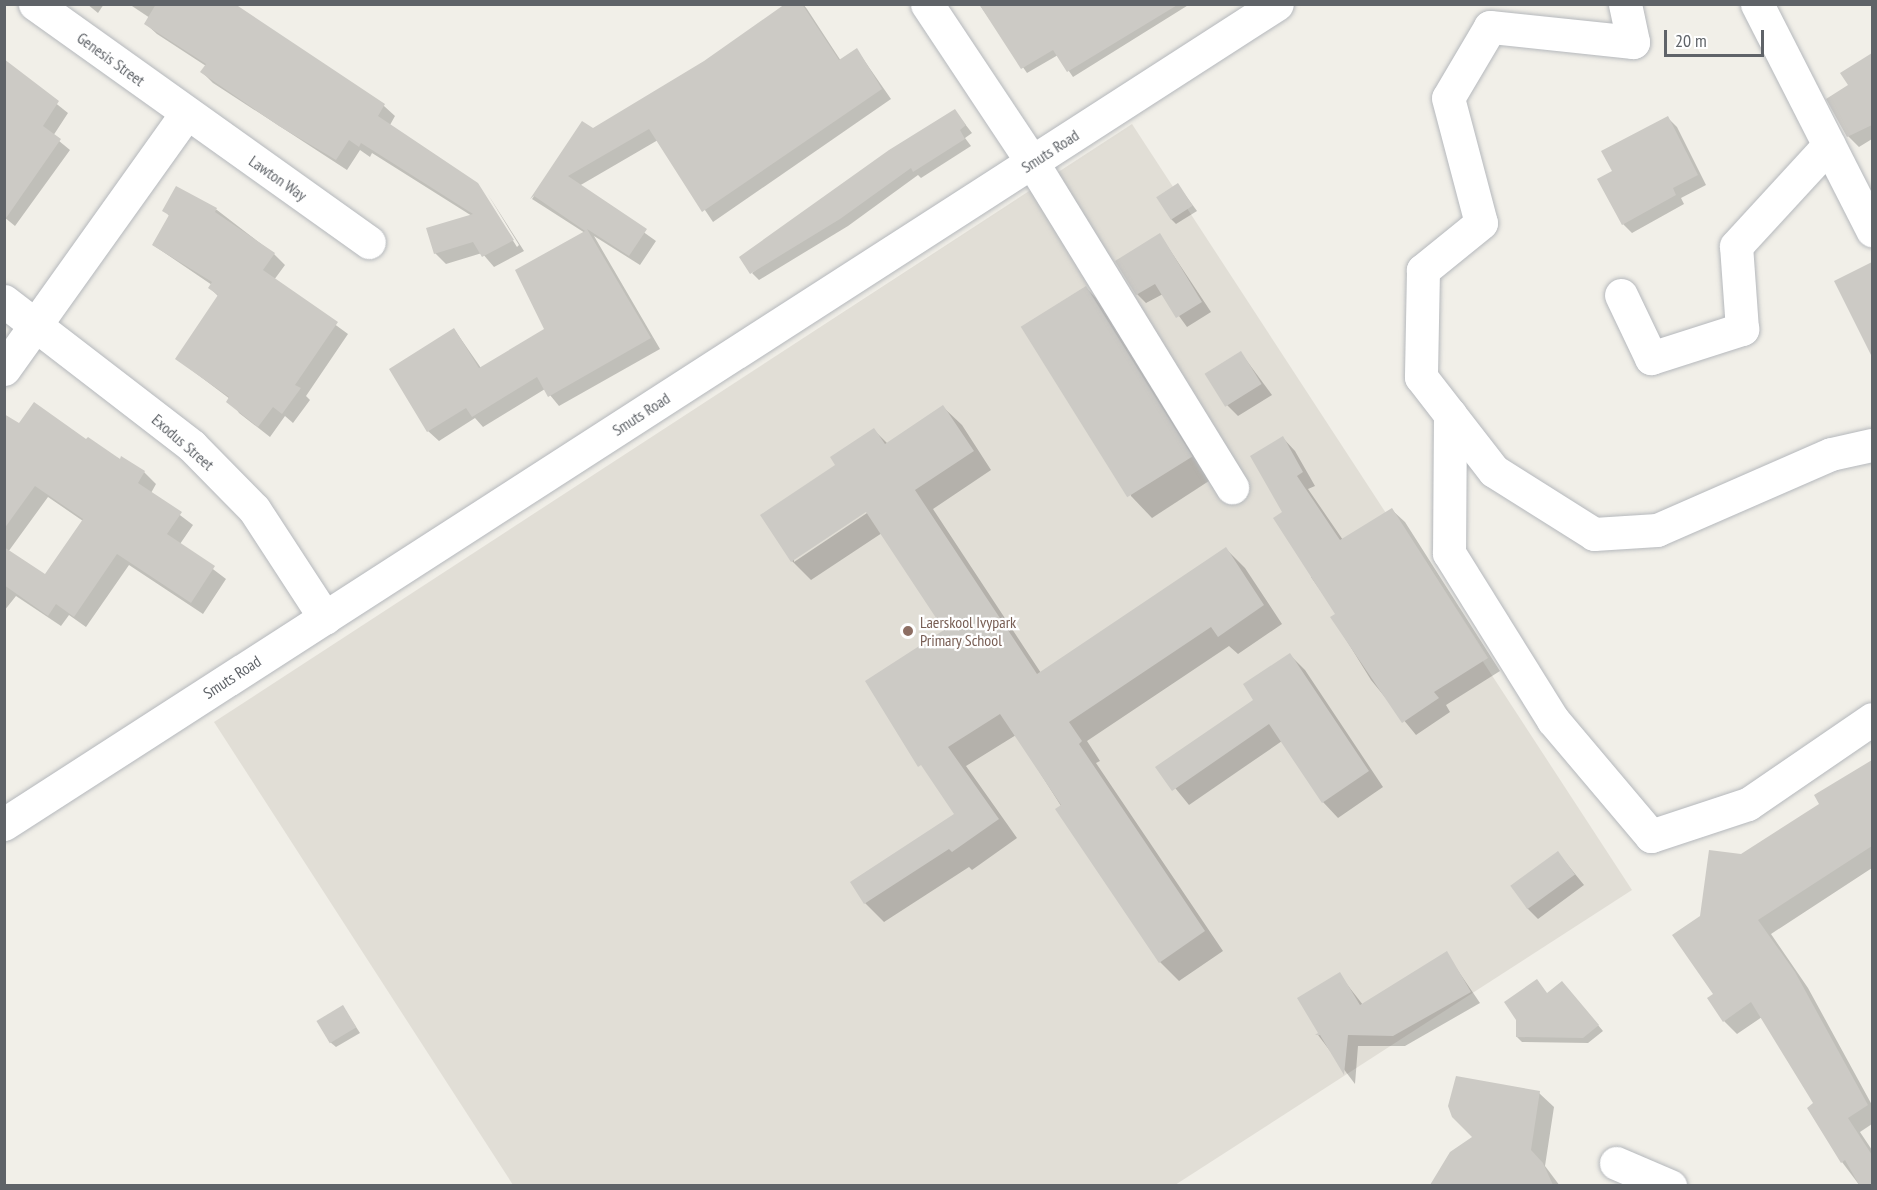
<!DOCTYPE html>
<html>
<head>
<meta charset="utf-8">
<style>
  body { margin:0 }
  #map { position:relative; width:1877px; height:1190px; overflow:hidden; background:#f1efe8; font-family:"PT Sans Narrow",sans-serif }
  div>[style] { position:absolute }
  .education>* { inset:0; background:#e1ded6 }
  .shadow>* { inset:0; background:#0003 }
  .building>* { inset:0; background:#cccac5; transform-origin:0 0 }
  .roads { filter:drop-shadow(0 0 2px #b5b8bc) drop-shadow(0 0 2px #b5b8bc) }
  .minor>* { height:33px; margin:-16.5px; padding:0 16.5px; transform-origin:16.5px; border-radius:16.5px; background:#fff }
  .dots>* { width:16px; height:16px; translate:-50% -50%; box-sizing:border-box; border:3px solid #fff; border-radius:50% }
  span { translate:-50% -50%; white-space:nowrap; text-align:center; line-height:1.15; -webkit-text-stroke:4.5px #fff; paint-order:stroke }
  .street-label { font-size:16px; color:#5f6368 }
  .education-label { font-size:16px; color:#785e54 }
  .left { translate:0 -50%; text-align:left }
  .frame { position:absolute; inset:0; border:6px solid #5f6368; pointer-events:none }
  .scale { position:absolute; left:1664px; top:30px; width:100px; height:27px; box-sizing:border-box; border:3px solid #5f6368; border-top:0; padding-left:8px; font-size:18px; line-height:21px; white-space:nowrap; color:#5f6368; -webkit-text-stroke:4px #fff; paint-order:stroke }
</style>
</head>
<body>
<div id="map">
  <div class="education">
    <div style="clip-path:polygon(1132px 124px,1632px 890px,1175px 1185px,513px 1185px,214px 722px)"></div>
  </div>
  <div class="shadow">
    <div style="clip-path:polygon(87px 4px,104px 4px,98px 13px)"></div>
    <div style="clip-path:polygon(129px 4px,232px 4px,384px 106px,395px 116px,390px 125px,477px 184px,517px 247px,519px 245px,487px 193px,524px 251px,494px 267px,482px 253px,446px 264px,435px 253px,472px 216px,372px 153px,370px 157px,360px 150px,347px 170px,213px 83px,202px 72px,206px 66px,157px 34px,146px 24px,150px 18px)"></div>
    <div style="clip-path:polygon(788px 4px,803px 4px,807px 9px,841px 61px,857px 50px,891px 99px,713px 222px,658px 140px,579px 186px,656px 241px,640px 265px,594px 236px,660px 349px,559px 406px,545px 389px,483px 427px,475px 418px,439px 441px,428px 431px,454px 329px,481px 368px,546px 329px,585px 233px,532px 199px,583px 123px,593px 129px,705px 62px)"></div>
    <div style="clip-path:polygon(979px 4px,1190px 4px,1073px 77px,1058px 55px,1027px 73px)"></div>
    <div style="clip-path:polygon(1872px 55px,1872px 139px,1859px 147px,1848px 136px,1850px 86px,1842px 73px)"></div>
    <div style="clip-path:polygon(4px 62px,68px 113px,53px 136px,70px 150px,15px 226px,4px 217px)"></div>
    <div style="clip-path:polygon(955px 111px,972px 133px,965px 138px,971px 146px,921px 178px,918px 175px,848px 226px,759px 280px,752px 273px)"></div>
    <div style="clip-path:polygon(1668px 118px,1677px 127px,1706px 185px,1681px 198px,1684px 204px,1632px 233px,1623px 224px,1614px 172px)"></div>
    <div style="clip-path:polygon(1178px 185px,1197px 211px,1176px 224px,1171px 219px)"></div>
    <div style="clip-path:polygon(177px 188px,217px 210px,274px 254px,285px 265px,274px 280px,348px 334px,306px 396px,310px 400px,293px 423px,285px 416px,270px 437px,239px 413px,230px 399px,177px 359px,219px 297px,210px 288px,212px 285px,153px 245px,170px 217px,164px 210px)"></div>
    <div style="clip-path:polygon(1160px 235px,1211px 312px,1187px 327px,1163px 294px,1146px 303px,1137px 294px)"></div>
    <div style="clip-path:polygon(1872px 264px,1872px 348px,1836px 282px)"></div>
    <div style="clip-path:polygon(1086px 288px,1107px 309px,1212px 479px,1152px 518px,1131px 496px)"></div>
    <div style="clip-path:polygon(1241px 353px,1272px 395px,1238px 416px,1227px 405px)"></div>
    <div style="clip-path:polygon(evenodd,943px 407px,962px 425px,991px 470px,933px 509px,1041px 673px,1226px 549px,1245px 568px,1282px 624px,1238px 654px,1229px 646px,1087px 741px,1100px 761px,1096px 763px,1223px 951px,1179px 981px,1160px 962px,1016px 735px,966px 766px,1017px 838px,972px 870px,969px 867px,884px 922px,865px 903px,956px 815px,867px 682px,946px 630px,882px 533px,811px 580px,792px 561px,762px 516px,837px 465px,874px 430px,888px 444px,943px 407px,872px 506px,873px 509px,794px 562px,794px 558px,872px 506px)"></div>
    <div style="clip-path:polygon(evenodd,20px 425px,86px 441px,144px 472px,156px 484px,151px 493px,193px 525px,180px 544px,226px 579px,203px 614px,129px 565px,86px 627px,69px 615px,61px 626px,16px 596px,4px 611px,4px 434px,20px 425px,48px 497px,83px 521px,45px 577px,8px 552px,48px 497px)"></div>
    <div style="clip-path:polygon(1283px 438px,1295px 451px,1315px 486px,1308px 489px,1343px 540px,1392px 510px,1405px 522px,1500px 671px,1446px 705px,1450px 712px,1416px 735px,1371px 680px,1332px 617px,1337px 614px,1311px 577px,1314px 575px,1284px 512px)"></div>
    <div style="clip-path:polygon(1290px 655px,1305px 670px,1383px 787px,1338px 818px,1323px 802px,1282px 741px,1189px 805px,1158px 767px,1255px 700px)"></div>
    <div style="clip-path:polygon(1872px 761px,1872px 868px,1771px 934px,1808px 988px,1872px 1105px,1872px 1124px,1860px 1132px,1872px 1150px,1872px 1186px,1860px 1186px,1842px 1162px,1816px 1104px,1762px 1017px,1737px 1034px,1724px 1021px,1715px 995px,1702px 917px,1741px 856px,1821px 804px,1816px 795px)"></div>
    <div style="clip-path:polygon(1558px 853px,1584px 885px,1538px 919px,1527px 908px)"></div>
    <div style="clip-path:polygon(1446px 953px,1480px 1003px,1405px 1046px,1358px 1046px,1355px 1084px,1318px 1035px,1339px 974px,1363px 1005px)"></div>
    <div style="clip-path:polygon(1537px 981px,1548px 995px,1567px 988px,1603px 1031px,1588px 1043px,1522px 1042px,1517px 1037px)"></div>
    <div style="clip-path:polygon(343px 1007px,360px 1033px,336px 1047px,330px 1042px)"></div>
    <div style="clip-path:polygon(1539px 1093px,1554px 1107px,1545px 1166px,1560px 1186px,1433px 1186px)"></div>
  </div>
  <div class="building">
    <div style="clip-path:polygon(156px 4px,235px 4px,385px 104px,378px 116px,478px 183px,514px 240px,482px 257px,473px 242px,434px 254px,426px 228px,473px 214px,361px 143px,359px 147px,349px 140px,336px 160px,279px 126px,200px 72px,206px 64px,144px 24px)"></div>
    <div style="clip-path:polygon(785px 4px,802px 4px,839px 60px,857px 48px,882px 89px,702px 212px,649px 129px,568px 176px,647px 229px,629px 256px,587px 229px,651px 338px,548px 397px,537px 377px,472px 417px,466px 408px,427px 432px,389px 369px,454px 328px,479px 368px,544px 329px,515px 270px,585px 231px,534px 196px,530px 199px,582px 121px,593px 128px,704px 61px)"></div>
    <div style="clip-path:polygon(979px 4px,1179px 4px,1067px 72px,1053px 50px,1021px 69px)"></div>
    <div style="clip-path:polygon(1872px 53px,1872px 125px,1847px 137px,1826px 99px,1848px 85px,1840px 73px)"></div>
    <div style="clip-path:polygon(4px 59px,59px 101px,43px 126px,61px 139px,4px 221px)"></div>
    <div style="clip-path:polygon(955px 109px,966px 125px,960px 130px,965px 139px,913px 172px,911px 168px,840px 219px,750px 274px,739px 257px,889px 150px)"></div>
    <div style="clip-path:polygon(1668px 116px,1698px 175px,1673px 188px,1676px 195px,1622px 225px,1597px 179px,1612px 171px,1601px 151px)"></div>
    <div style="left:1178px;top:183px;width:27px;height:26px;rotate:57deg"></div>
    <div style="clip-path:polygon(176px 186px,217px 208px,215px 212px,275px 253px,263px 270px,338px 322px,295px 385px,301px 388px,282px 414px,273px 407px,258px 427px,226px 402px,229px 397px,175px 359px,218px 295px,208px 288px,212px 282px,152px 245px,169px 215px,162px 211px)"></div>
    <div style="clip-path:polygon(1160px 233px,1202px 302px,1176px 318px,1155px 284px,1136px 295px,1115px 261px)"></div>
    <div style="clip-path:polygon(1872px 262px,1872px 357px,1834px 281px)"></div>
    <div style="left:1086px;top:286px;width:201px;height:77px;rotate:58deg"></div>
    <div style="left:1241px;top:351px;width:39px;height:43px;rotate:58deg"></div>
    <div style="clip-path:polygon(34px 402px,86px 439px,88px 437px,120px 459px,121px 456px,145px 471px,138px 483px,182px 512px,167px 534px,215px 566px,191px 603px,117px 554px,74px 617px,56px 604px,48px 616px,4px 585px,4px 547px,45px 574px,83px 519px,35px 486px,4px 529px,4px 414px,19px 423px)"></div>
    <div style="clip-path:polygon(943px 405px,974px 451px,915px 490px,1037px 674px,1226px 547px,1264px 605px,1218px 637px,1211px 627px,1069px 722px,1082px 741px,1079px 744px,1205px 931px,1159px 963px,1055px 809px,1061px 805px,1000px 714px,948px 747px,999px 819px,952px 852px,949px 849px,864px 904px,850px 882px,954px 814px,921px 765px,918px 767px,865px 681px,944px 630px,866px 512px,791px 562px,760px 515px,835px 465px,830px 457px,874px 428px,885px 444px)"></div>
    <div style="clip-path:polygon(1283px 436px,1303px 472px,1297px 476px,1340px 540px,1392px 508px,1488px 658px,1434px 692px,1439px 698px,1402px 723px,1330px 617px,1335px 614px,1273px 518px,1282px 512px,1250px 456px)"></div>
    <div style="clip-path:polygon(1290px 653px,1369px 771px,1322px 803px,1269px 724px,1172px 791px,1155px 767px,1253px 700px,1243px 684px)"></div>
    <div style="clip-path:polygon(1872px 760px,1872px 846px,1758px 920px,1795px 972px,1868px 1105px,1848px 1118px,1872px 1155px,1872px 1185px,1859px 1185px,1845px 1160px,1841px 1163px,1807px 1108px,1813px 1103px,1751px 1002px,1723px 1022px,1707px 998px,1713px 994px,1672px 935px,1700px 916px,1709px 850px,1741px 854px,1819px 804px,1814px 795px)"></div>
    <div style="left:1558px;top:851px;width:29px;height:59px;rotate:54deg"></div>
    <div style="clip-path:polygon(1447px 951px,1471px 992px,1393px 1036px,1348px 1035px,1344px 1075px,1320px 1035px,1315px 1035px,1318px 1033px,1297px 998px,1340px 972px,1360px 1005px)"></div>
    <div style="clip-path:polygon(1537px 979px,1547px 993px,1562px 981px,1599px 1025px,1583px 1038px,1516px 1037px,1516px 1020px,1504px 1002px)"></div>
    <div style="left:343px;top:1005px;width:26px;height:31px;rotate:59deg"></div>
    <div style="clip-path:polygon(1456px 1076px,1540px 1091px,1531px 1150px,1543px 1163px,1553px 1185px,1430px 1185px,1450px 1152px,1472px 1137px,1452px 1117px,1448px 1106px)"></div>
  </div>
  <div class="roads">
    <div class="minor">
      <div style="left:35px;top:4px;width:410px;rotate:35.5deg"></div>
      <div style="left:927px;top:4px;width:190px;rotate:56.4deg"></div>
      <div style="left:1032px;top:162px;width:382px;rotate:58.4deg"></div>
      <div style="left:1625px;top:4px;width:39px;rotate:78deg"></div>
      <div style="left:1633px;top:42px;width:144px;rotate:-174deg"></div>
      <div style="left:1490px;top:27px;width:82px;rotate:120.6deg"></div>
      <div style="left:1448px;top:98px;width:129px;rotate:75.2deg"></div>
      <div style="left:1481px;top:223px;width:75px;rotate:141deg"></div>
      <div style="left:1423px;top:270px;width:107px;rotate:91.1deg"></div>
      <div style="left:1421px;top:377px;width:119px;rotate:52.2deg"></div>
      <div style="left:1494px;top:471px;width:118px;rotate:32.2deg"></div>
      <div style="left:1594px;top:534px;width:63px;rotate:-3.6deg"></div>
      <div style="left:1657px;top:530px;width:190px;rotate:-23.6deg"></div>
      <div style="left:1831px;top:454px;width:42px;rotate:-12.4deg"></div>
      <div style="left:1757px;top:4px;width:254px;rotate:63deg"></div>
      <div style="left:1621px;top:295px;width:70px;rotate:64.5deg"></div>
      <div style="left:1651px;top:358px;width:96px;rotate:-17.7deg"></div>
      <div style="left:1742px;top:329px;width:83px;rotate:-94.1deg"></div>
      <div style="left:1736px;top:246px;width:137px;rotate:-47.4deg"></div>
      <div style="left:4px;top:301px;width:237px;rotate:37.6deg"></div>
      <div style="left:192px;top:446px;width:88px;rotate:45.5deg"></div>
      <div style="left:254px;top:509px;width:130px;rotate:56.9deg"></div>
      <div style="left:4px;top:369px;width:313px;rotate:-54.5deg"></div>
      <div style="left:1450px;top:414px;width:139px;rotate:90.4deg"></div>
      <div style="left:1449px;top:553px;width:197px;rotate:58.1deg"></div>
      <div style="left:1553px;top:720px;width:152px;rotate:49.8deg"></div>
      <div style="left:1651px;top:836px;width:102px;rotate:-18.3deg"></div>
      <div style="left:1748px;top:804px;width:150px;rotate:-34.4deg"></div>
      <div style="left:4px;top:824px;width:1514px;rotate:-32.79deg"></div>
      <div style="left:1616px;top:1163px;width:59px;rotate:23.1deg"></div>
    </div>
  </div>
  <div class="dots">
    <div style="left:908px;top:631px;background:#8d6e63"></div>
  </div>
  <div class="street-label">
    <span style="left:111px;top:59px;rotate:36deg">Genesis Street</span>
    <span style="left:1050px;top:151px;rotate:-33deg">Smuts Road</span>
    <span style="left:278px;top:178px;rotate:35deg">Lawton Way</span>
    <span style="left:641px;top:414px;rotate:-33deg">Smuts Road</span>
    <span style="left:183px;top:442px;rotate:41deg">Exodus Street</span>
    <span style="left:232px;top:677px;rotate:-33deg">Smuts Road</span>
  </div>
  <div class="education-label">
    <span class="left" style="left:920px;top:631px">Laerskool Ivypark<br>Primary School</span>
  </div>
  <div class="frame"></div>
  <div class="scale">20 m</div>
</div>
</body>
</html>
